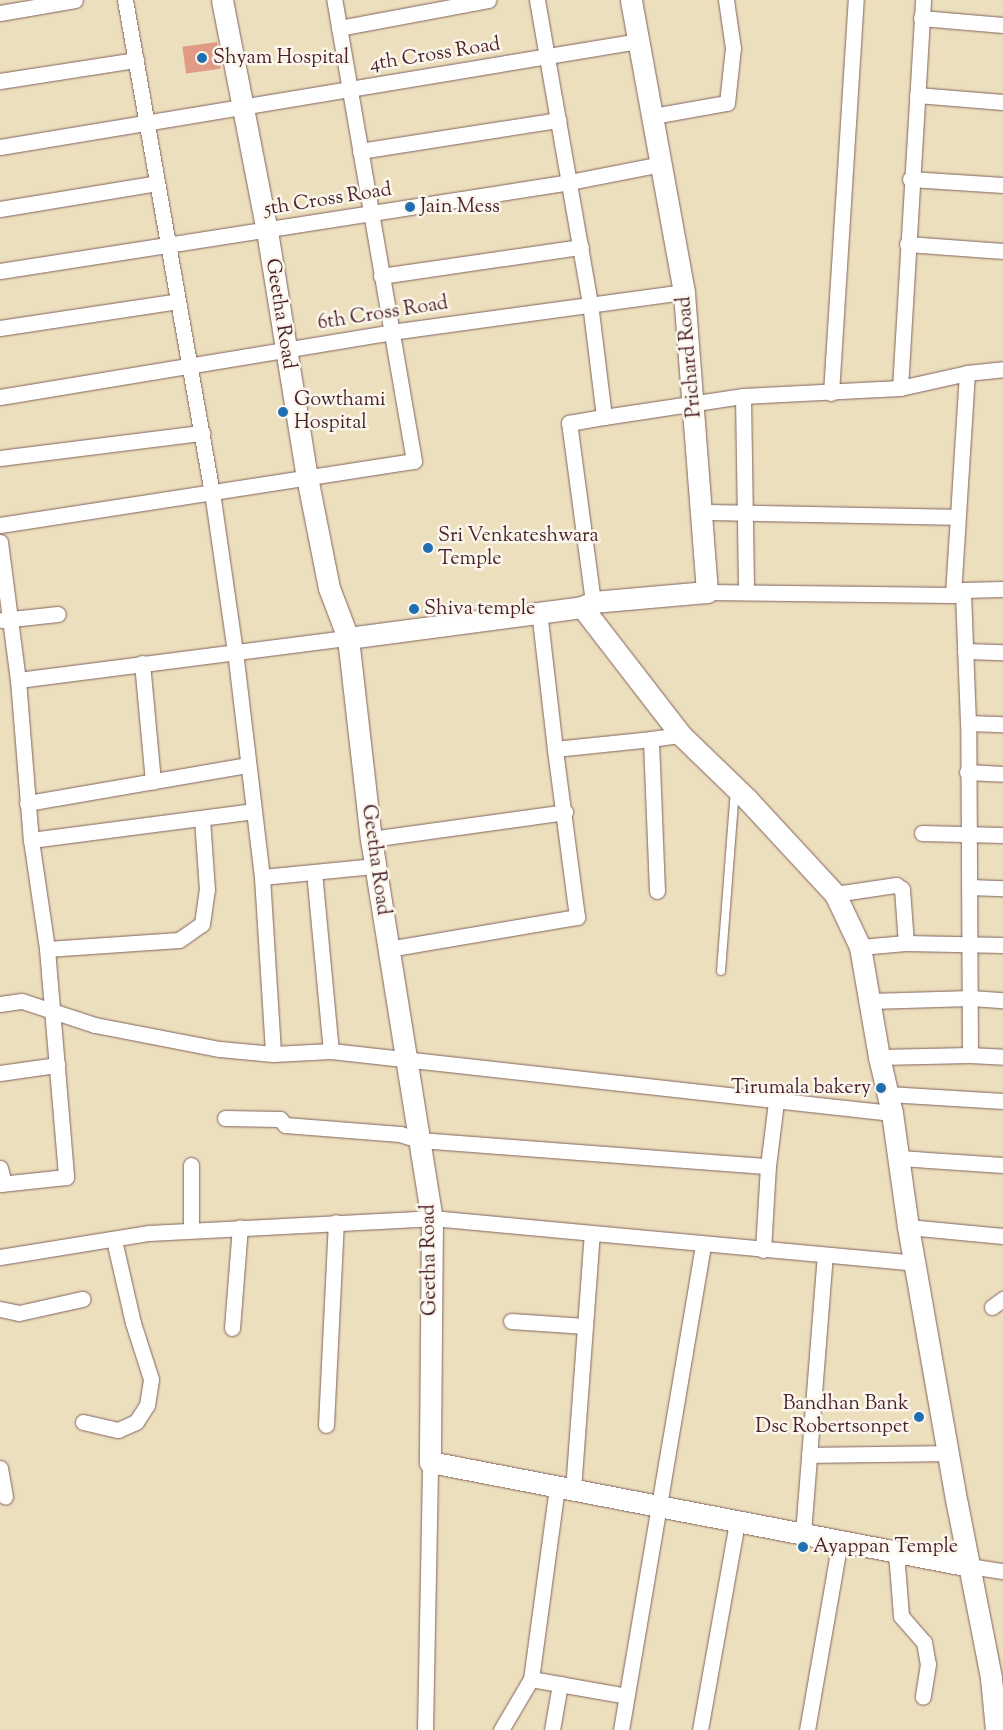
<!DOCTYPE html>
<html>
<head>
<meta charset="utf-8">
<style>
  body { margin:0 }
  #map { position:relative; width:1003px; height:1730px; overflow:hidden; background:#ecdfbd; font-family:"Sorts Mill Goudy",serif }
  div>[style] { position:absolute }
  .building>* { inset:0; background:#e19a86; transform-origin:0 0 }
  .roads { filter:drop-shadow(0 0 1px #83625e) drop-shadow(0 0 1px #83625e) }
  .lane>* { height:8px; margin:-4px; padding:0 4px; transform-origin:4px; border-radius:4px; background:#fff }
  .street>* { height:15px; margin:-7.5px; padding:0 7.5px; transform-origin:7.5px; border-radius:7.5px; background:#fff }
  .secondary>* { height:21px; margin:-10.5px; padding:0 10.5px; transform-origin:10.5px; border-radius:10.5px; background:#fff }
  .dots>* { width:14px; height:14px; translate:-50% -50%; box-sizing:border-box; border:2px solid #fbf7ec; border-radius:50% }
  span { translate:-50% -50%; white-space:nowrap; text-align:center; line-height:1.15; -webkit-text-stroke:5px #fbf7ec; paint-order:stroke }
  .street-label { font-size:20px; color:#4a1f2b }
  .poi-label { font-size:20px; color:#4a1f2b }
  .left { translate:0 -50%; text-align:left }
  .right { translate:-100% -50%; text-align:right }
</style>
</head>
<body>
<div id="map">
  <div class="building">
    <div style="left:217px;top:42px;width:27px;height:35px;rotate:82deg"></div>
  </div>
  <div class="roads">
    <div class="lane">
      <div style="left:721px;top:971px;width:181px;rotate:-85.6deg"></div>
    </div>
    <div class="street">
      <div style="left:125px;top:0;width:500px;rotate:80deg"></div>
      <div style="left:212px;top:492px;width:161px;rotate:81.8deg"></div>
      <div style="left:235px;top:651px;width:228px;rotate:83.2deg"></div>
      <div style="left:262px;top:877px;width:177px;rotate:86.4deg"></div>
      <div style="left:537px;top:0;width:308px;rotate:80.1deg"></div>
      <div style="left:590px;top:303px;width:115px;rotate:83deg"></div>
      <div style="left:604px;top:417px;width:141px;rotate:-8.6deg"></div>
      <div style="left:743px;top:396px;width:157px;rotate:-2.9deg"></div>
      <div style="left:900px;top:388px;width:69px;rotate:-12.6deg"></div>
      <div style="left:967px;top:373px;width:36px;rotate:-6deg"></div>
      <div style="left:0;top:13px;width:76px;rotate:-9.8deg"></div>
      <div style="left:921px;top:18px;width:82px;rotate:4.9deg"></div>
      <div style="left:339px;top:28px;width:152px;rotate:-10.6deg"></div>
      <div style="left:0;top:81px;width:138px;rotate:-8.8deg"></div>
      <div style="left:917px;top:95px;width:86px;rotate:4.7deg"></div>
      <div style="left:653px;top:116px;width:75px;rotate:-10deg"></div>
      <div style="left:727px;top:103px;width:55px;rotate:-83.8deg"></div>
      <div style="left:733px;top:48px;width:49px;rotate:-98.3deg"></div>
      <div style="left:0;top:147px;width:648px;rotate:-9.42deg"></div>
      <div style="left:360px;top:151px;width:201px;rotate:-8.9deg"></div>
      <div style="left:910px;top:179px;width:93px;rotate:3.7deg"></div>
      <div style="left:0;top:209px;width:159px;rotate:-9.4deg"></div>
      <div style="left:907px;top:244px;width:96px;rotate:4.2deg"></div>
      <div style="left:0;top:271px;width:577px;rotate:-8.87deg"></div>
      <div style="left:570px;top:182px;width:94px;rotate:-11.1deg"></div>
      <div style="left:381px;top:276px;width:202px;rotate:-8.3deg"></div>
      <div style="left:0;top:328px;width:180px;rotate:-8.6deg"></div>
      <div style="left:900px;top:388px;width:389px;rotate:-86.6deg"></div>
      <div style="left:831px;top:393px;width:394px;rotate:-86.4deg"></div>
      <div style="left:743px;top:396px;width:196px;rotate:89.1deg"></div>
      <div style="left:0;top:397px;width:396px;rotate:-9.4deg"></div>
      <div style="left:391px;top:332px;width:296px;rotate:-7.8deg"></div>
      <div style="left:0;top:458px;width:204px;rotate:-7.1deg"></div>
      <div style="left:703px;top:512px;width:253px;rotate:1.1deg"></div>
      <div style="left:0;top:525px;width:419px;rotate:-8.8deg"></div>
      <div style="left:414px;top:461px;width:468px;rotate:-99.8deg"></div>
      <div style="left:0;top:542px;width:139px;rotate:82.6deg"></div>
      <div style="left:18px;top:680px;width:161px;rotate:85.4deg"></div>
      <div style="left:31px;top:840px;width:110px;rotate:81.6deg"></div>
      <div style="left:47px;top:949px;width:229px;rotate:85.2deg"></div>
      <div style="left:66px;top:1177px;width:66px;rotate:173.9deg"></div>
      <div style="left:707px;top:592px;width:246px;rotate:0.7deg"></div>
      <div style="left:953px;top:595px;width:11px;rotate:-27deg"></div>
      <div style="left:963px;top:590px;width:40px;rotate:-1.4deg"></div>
      <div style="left:953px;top:595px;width:222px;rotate:-86.4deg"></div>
      <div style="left:593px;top:602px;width:181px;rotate:-97.6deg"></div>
      <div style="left:569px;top:423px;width:36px;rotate:-10deg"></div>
      <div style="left:539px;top:611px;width:139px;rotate:83.4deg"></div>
      <div style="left:555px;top:749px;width:97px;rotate:-5.9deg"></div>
      <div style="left:2px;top:620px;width:56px;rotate:-6.1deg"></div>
      <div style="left:965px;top:651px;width:38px;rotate:2deg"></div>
      <div style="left:142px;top:663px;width:119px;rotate:84.7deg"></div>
      <div style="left:18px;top:680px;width:333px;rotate:-7.3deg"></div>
      <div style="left:968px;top:723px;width:35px;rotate:2deg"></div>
      <div style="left:967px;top:772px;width:36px;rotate:3deg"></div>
      <div style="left:27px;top:803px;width:224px;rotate:-9.8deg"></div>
      <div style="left:922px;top:833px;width:81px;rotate:1.4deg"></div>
      <div style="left:371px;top:839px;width:196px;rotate:-7.9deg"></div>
      <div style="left:31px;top:840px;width:225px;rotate:-7.4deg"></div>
      <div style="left:314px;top:872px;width:180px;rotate:84.6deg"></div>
      <div style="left:262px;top:877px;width:114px;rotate:-5.6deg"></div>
      <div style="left:969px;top:887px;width:34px;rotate:2deg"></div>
      <div style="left:657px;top:891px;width:152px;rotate:-92.3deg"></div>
      <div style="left:651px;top:739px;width:30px;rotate:-8deg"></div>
      <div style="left:835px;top:894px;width:62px;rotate:-8.4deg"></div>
      <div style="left:896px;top:885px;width:7px;rotate:34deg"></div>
      <div style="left:902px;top:889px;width:54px;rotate:85.8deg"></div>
      <div style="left:860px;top:947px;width:46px;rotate:-5deg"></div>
      <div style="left:906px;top:943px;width:97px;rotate:1.2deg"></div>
      <div style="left:47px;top:949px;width:132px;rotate:-3.9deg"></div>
      <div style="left:179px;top:940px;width:28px;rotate:-35deg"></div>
      <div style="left:202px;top:924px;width:34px;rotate:-82deg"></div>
      <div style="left:207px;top:890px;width:72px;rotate:-94deg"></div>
      <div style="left:388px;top:949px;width:192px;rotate:-9.6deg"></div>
      <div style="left:577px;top:917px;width:169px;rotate:-97.5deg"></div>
      <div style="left:870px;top:1001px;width:101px;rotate:-1.7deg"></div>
      <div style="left:971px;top:998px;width:32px;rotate:4deg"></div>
      <div style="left:0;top:1004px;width:22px;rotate:-8deg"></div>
      <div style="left:22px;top:1001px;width:77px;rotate:18.2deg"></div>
      <div style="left:95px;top:1025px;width:127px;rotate:10.9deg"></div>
      <div style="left:220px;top:1049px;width:53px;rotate:5.4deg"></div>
      <div style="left:273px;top:1054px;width:58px;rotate:-3deg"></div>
      <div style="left:331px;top:1051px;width:564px;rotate:6.31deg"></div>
      <div style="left:970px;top:1055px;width:33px;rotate:3deg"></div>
      <div style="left:879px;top:1057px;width:91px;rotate:-1.3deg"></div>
      <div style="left:970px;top:1055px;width:332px;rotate:-90.3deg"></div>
      <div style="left:968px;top:723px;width:133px;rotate:-92.2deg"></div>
      <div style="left:0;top:1073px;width:58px;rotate:-8deg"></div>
      <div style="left:888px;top:1094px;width:115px;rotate:3.5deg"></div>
      <div style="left:225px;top:1118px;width:55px;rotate:1deg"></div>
      <div style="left:280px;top:1119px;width:8px;rotate:50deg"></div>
      <div style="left:285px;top:1125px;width:115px;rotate:4.5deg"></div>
      <div style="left:400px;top:1134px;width:20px;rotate:18deg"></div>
      <div style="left:419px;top:1140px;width:350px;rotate:4.3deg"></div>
      <div style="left:900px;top:1158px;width:103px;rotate:3.9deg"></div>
      <div style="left:0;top:1168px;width:16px;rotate:76deg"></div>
      <div style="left:908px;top:1227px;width:95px;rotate:5.4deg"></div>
      <div style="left:191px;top:1230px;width:65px;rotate:-90deg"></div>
      <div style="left:763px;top:1250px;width:84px;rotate:-86.6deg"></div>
      <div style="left:768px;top:1166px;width:64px;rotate:-82.9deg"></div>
      <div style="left:0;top:1257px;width:151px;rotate:-9.2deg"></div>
      <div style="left:149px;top:1233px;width:283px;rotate:-3deg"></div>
      <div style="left:432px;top:1218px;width:485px;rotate:5.3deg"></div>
      <div style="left:992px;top:1307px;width:14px;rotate:-36deg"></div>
      <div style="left:0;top:1309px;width:19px;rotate:12deg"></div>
      <div style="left:19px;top:1313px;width:65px;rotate:-12.5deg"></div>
      <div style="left:511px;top:1321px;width:74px;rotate:3.9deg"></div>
      <div style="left:232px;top:1328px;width:101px;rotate:-85.5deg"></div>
      <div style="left:83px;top:1422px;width:36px;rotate:13deg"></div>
      <div style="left:118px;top:1430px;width:20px;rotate:-24deg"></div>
      <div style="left:136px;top:1422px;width:20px;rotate:-57deg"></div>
      <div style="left:147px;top:1405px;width:26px;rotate:-81deg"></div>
      <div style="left:151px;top:1379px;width:59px;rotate:-107.8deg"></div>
      <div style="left:133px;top:1323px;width:85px;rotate:-102.9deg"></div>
      <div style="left:326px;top:1425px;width:203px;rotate:-87.2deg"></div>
      <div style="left:809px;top:1455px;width:139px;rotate:-0.8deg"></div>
      <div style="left:0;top:1468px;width:29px;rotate:80deg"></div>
      <div style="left:557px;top:1487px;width:194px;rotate:97.7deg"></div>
      <div style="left:531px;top:1679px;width:97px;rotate:10deg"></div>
      <div style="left:573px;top:1490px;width:257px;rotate:-85.8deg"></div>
      <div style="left:803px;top:1533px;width:279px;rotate:-85.5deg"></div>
      <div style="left:896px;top:1552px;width:64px;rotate:85.5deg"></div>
      <div style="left:901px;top:1616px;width:35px;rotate:49deg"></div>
      <div style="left:924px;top:1642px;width:22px;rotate:80deg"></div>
      <div style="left:928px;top:1664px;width:33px;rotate:99deg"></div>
      <div style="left:970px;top:1566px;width:33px;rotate:9deg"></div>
      <div style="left:425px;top:1730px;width:268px;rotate:-88.9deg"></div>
      <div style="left:501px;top:1730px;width:59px;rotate:-59.5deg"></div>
      <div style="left:552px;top:1730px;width:47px;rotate:-80.1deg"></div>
      <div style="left:621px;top:1730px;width:492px;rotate:-80.4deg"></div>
      <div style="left:700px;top:1730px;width:211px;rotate:-79.9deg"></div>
      <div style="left:807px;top:1730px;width:192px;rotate:-80.1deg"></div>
    </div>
    <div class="secondary">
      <div style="left:222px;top:0;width:235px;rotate:79deg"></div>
      <div style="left:267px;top:231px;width:249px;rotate:80.8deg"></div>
      <div style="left:307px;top:477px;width:113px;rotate:78.8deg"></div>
      <div style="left:329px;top:588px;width:53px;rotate:69.2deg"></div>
      <div style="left:348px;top:638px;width:202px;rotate:83.5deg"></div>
      <div style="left:371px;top:839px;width:384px;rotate:80.9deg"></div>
      <div style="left:432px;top:1218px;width:244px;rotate:90.5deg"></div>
      <div style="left:430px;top:1462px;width:550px;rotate:10.9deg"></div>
      <div style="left:582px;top:607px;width:12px;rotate:-24deg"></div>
      <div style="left:593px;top:602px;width:114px;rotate:-5deg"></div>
      <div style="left:707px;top:592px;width:301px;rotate:-94.4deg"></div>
      <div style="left:684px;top:292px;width:297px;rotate:-100.3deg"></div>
      <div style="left:348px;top:638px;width:236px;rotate:-7.5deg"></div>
      <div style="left:582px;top:607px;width:162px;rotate:52.3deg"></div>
      <div style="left:681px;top:735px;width:91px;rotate:44.1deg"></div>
      <div style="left:746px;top:798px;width:131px;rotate:47.2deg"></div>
      <div style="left:835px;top:894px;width:59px;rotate:64.7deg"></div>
      <div style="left:860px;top:947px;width:112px;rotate:80.2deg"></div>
      <div style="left:879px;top:1057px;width:57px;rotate:76.9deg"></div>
      <div style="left:892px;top:1113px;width:115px;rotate:82deg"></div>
      <div style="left:908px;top:1227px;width:281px;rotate:80deg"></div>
      <div style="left:957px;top:1504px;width:177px;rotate:78.9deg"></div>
      <div style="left:991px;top:1678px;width:52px;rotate:84.5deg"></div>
    </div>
  </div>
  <div class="dots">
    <div style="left:202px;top:58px;background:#1f6fb2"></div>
    <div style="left:410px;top:207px;background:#1f6fb2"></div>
    <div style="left:283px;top:412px;background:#1f6fb2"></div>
    <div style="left:428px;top:548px;background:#1f6fb2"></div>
    <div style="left:414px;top:609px;background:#1f6fb2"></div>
    <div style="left:881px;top:1088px;background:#1f6fb2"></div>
    <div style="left:919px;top:1417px;background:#1f6fb2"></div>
    <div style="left:803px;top:1547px;background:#1f6fb2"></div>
  </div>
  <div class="street-label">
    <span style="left:435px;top:55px;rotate:-9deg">4th Cross Road</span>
    <span style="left:328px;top:200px;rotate:-9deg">5th Cross Road</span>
    <span style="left:280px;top:314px;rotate:81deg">Geetha Road</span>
    <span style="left:383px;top:314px;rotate:-9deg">6th Cross Road</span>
    <span style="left:690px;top:357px;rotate:-95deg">Prichard Road</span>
    <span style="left:375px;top:860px;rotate:82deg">Geetha Road</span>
    <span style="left:430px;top:1260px;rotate:-91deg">Geetha Road</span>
  </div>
  <div class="poi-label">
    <span class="left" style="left:213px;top:58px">Shyam Hospital</span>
    <span class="left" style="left:420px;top:207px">Jain Mess</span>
    <span class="left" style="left:294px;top:412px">Gowthami<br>Hospital</span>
    <span class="left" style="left:438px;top:548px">Sri Venkateshwara<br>Temple</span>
    <span class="left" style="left:424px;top:609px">Shiva temple</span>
    <span class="right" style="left:871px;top:1088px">Tirumala bakery</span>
    <span class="right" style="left:909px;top:1416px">Bandhan Bank<br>Dsc Robertsonpet</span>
    <span class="left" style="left:813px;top:1547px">Ayappan Temple</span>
  </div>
</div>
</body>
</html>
